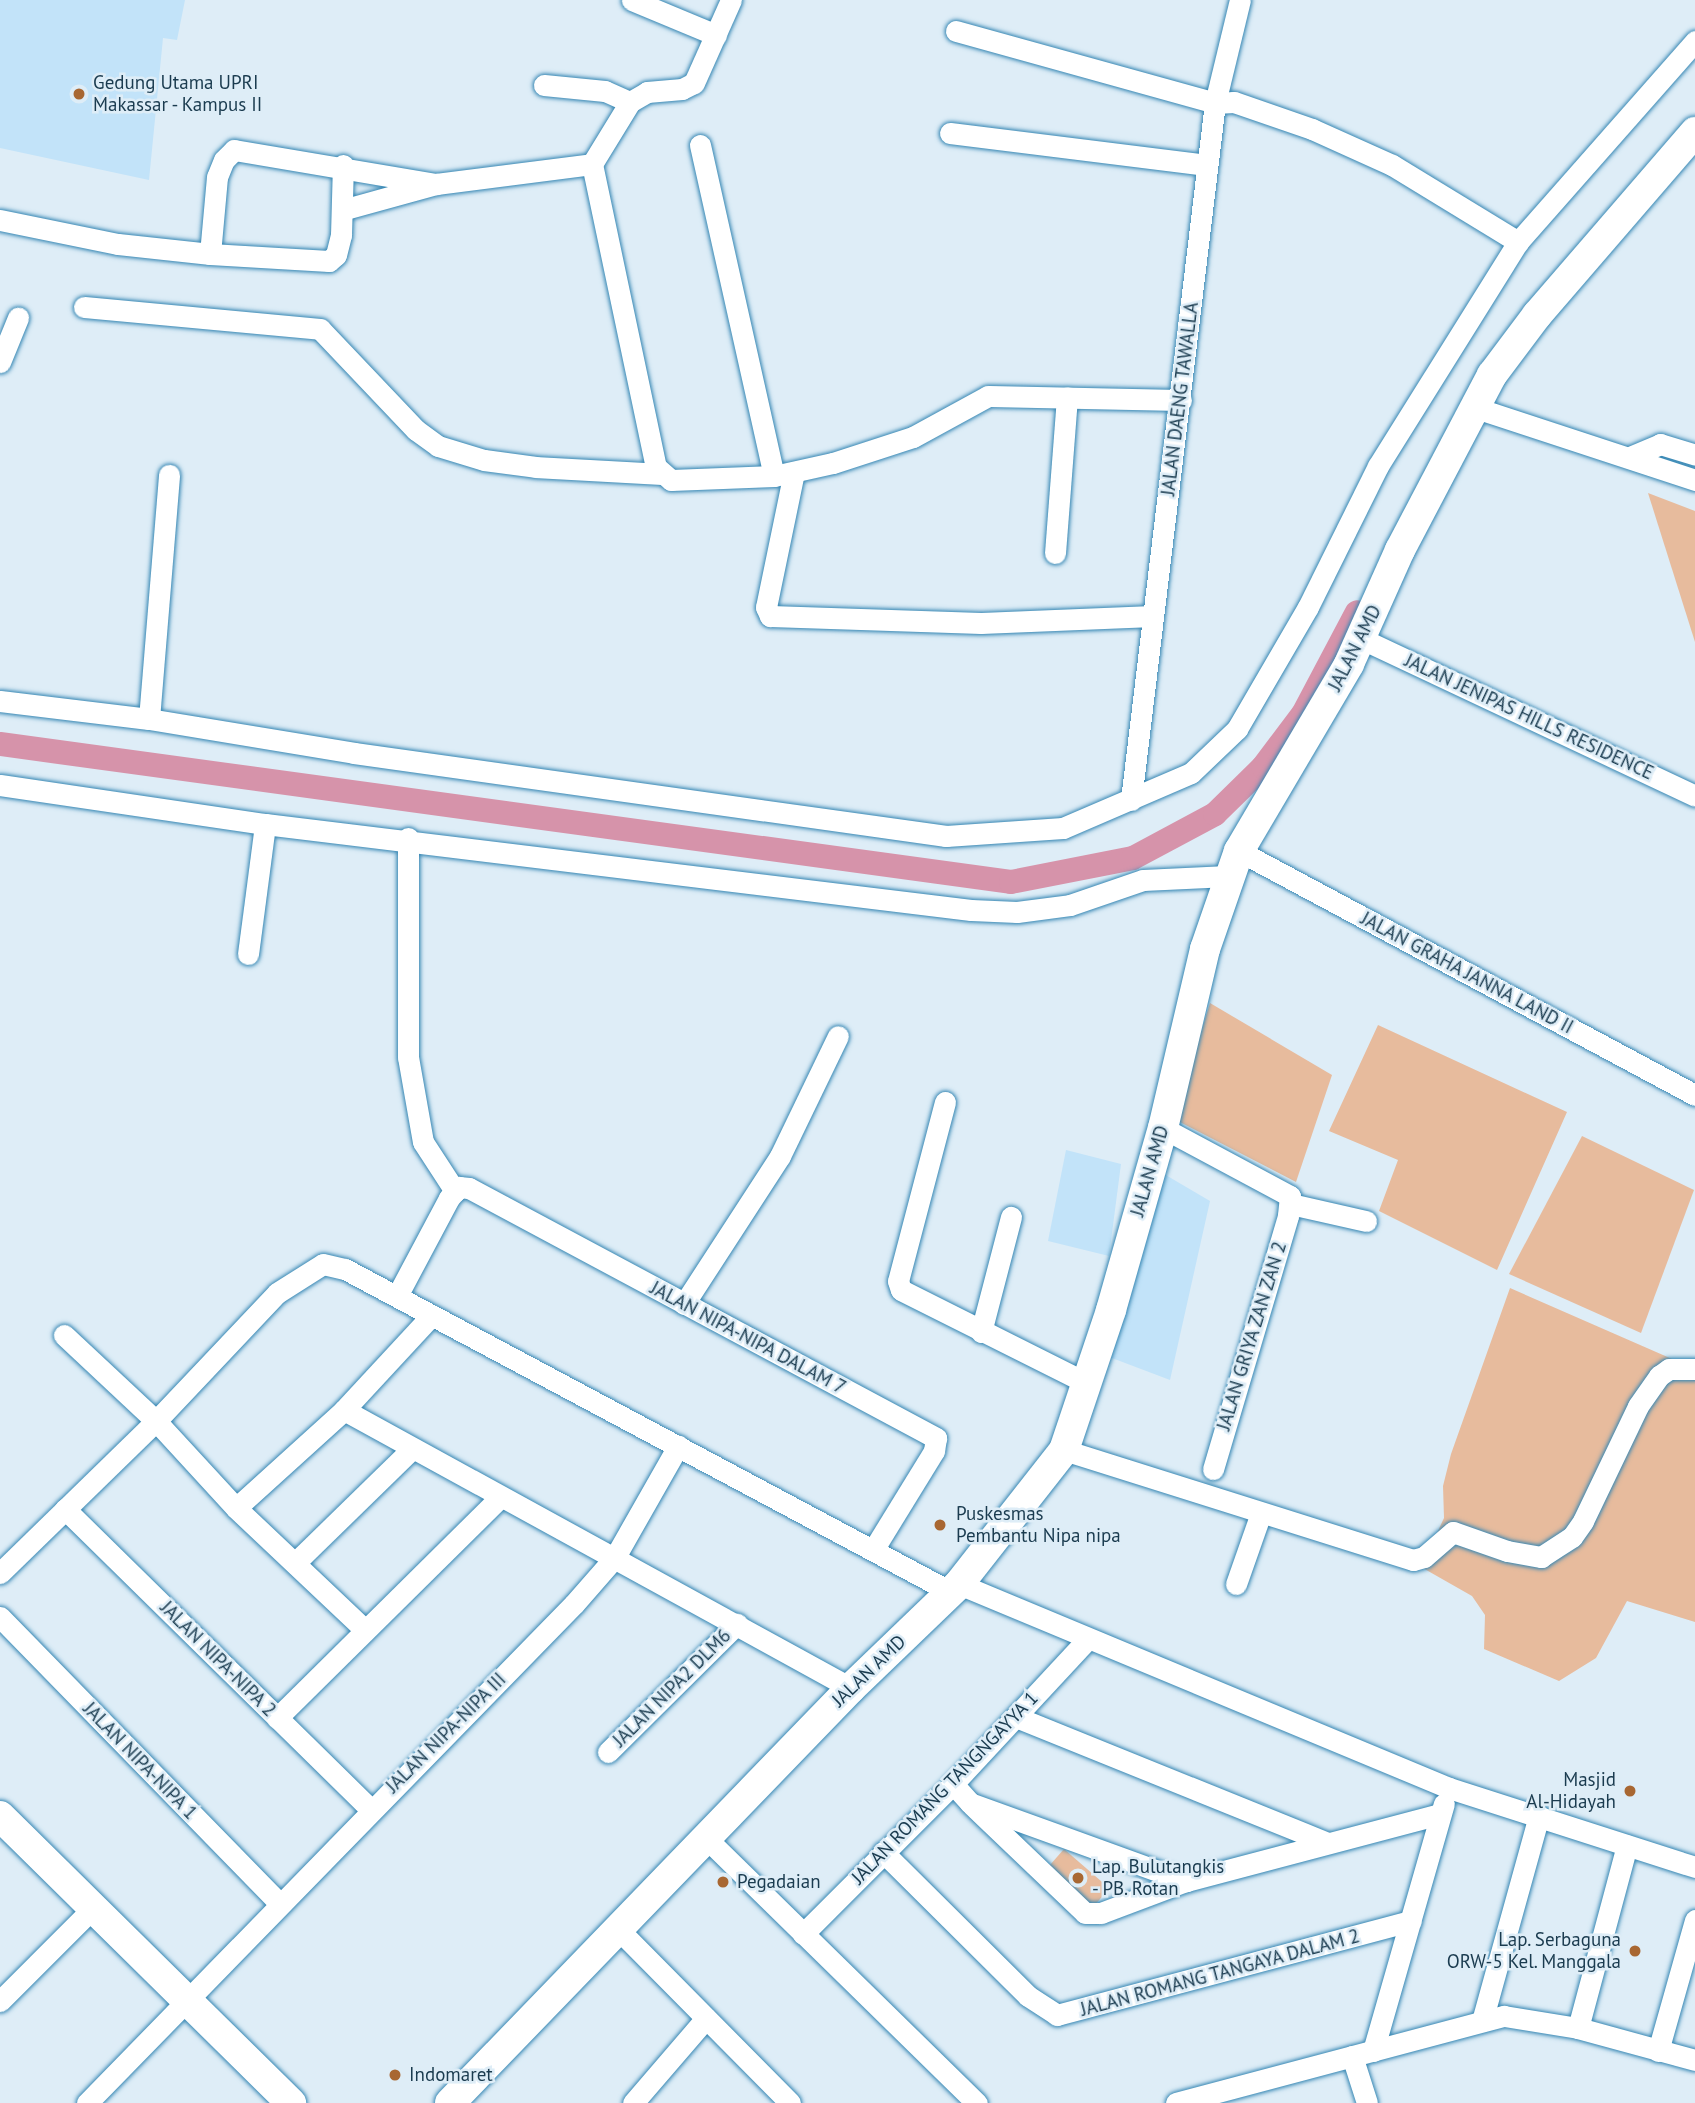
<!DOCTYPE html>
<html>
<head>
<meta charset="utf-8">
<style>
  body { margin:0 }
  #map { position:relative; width:1695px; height:2103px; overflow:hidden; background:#deedf7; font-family:"PT Sans",sans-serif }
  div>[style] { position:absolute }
  .built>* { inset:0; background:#c2e3f9 }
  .green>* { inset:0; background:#e7bb9d; transform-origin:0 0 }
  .canal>* { height:24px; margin:-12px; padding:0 12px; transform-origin:12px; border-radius:12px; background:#d693aa }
  .roads { filter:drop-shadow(0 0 2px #3586b3) drop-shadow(0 0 2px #3586b3) }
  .street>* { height:21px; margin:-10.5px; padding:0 10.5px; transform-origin:10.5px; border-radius:10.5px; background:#fff }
  .secondary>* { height:30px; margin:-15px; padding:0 15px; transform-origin:15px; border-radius:15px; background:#fff }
  .dots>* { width:19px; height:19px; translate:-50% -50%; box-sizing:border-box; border:4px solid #deedf7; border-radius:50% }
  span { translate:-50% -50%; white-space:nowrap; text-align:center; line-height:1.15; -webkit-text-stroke:5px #deedf7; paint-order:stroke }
  .poi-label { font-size:19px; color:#1a3b4f }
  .left { translate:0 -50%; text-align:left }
  .right { translate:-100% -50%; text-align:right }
  .street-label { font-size:19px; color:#1a3b4f }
</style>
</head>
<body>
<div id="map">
  <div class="built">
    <div style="clip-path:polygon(0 0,185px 0,177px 40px,163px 38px,149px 180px,0 148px)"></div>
    <div style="clip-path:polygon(1066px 1150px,1121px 1164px,1109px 1256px,1048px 1241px)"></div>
    <div style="clip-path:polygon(1164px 1174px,1210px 1201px,1170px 1380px,1104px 1355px)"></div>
  </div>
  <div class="green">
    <div style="clip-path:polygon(1648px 493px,1695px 511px,1695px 642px)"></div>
    <div style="clip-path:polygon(1210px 1003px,1332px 1075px,1296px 1182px,1174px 1119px)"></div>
    <div style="clip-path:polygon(1378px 1025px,1567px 1112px,1497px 1270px,1379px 1211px,1398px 1160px,1329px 1131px)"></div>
    <div style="clip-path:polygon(1582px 1136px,1694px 1190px,1641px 1333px,1509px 1274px)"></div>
    <div style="clip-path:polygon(1510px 1288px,1695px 1369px,1695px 1622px,1627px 1601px,1596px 1658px,1559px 1681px,1484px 1649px,1485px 1615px,1472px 1596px,1421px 1567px,1444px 1518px,1443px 1486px,1451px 1454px)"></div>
    <div style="left:1064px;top:1849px;width:60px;height:26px;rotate:41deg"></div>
  </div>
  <div class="canal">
    <div style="left:0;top:744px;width:1020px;rotate:7.77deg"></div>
    <div style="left:1011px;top:882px;width:124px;rotate:-11.1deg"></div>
    <div style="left:1133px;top:858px;width:93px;rotate:-28.2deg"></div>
    <div style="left:1215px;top:814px;width:67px;rotate:-44.4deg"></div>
    <div style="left:1263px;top:767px;width:66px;rotate:-53deg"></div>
    <div style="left:1303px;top:714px;width:115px;rotate:-62.1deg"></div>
  </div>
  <div class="roads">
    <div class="street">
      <div style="left:632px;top:0;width:91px;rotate:22.6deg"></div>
      <div style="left:956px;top:31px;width:269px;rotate:15.5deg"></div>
      <div style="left:1215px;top:103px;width:19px;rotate:-3deg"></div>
      <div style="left:1234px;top:102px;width:83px;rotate:19.1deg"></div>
      <div style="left:1312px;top:129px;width:88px;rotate:24.2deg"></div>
      <div style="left:1392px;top:165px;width:148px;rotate:31.4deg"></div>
      <div style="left:544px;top:85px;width:61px;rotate:5.6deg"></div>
      <div style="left:605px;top:91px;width:27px;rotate:24deg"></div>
      <div style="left:950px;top:133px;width:259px;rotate:7.1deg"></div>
      <div style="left:700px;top:145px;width:339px;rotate:77.4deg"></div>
      <div style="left:592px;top:164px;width:310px;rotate:78.1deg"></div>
      <div style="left:656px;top:467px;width:20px;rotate:41deg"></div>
      <div style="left:671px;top:480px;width:103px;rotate:-2.2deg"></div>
      <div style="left:774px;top:476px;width:60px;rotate:-12.4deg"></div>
      <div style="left:833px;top:463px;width:84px;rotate:-18deg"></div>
      <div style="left:913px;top:437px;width:85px;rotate:-28.7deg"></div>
      <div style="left:988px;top:396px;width:193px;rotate:1.2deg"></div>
      <div style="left:592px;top:164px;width:73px;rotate:-58.5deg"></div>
      <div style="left:630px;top:102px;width:20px;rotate:-30deg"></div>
      <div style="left:647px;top:92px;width:35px;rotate:-5deg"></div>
      <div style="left:682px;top:89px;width:13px;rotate:-27deg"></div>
      <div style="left:694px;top:83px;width:91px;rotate:-66deg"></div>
      <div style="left:342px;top:210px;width:98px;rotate:-15.5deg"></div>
      <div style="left:436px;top:184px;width:157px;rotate:-7.3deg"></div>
      <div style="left:0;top:220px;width:120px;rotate:11.5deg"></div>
      <div style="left:118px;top:244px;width:93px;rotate:6.2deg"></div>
      <div style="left:210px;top:254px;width:77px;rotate:-84.8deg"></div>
      <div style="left:217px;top:177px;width:18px;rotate:-68deg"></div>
      <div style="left:224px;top:160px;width:14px;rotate:-45deg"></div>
      <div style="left:234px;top:150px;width:205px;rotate:9.6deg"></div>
      <div style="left:210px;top:254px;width:119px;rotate:3.4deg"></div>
      <div style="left:329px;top:261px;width:9px;rotate:-41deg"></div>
      <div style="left:336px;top:255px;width:21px;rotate:-76deg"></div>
      <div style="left:341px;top:235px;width:70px;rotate:-88.4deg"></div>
      <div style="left:84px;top:307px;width:237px;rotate:5.3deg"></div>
      <div style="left:320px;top:329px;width:139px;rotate:46.5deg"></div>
      <div style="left:416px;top:430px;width:27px;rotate:36deg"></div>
      <div style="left:438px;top:446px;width:48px;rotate:16.9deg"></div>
      <div style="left:484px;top:460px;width:52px;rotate:7.7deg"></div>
      <div style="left:536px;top:467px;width:125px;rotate:3.2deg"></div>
      <div style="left:0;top:362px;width:48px;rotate:-67.8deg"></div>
      <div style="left:1473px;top:407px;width:234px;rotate:18.2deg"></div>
      <div style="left:1630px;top:457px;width:33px;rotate:-23deg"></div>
      <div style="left:1660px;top:444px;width:37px;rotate:17deg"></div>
      <div style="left:794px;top:472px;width:138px;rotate:101.7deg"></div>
      <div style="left:766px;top:607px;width:10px;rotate:66deg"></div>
      <div style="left:770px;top:616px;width:211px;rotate:1.9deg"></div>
      <div style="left:981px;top:623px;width:172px;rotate:-2.3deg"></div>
      <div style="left:1055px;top:553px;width:156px;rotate:-85.6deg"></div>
      <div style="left:1362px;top:639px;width:368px;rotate:25.2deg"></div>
      <div style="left:0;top:701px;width:150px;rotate:6.9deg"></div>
      <div style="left:149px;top:719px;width:208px;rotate:9.4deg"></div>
      <div style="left:354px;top:753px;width:598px;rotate:7.98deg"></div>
      <div style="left:946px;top:836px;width:117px;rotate:-3.9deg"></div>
      <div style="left:1063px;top:828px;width:139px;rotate:-23.3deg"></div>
      <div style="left:1191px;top:773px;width:64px;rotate:-43.7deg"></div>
      <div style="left:1237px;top:729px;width:141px;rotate:-59.8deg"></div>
      <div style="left:1308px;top:607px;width:157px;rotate:-63.6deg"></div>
      <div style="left:1378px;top:466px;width:264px;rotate:-58deg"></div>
      <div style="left:1518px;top:242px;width:268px;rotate:-48.6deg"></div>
      <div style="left:149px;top:719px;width:245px;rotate:-85.3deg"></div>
      <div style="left:0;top:785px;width:268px;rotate:8.4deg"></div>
      <div style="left:265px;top:824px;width:711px;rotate:6.95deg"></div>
      <div style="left:971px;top:910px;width:46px;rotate:2.5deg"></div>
      <div style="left:1017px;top:912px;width:53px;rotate:-7.5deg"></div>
      <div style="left:1070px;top:905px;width:77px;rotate:-18.9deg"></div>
      <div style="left:1143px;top:880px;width:85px;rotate:-2.7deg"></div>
      <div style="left:1131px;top:800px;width:702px;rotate:-83.13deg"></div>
      <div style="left:1215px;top:103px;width:106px;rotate:-76.4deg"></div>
      <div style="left:408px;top:838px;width:219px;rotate:90deg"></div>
      <div style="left:408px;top:1057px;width:86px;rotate:80deg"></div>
      <div style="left:423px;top:1142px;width:59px;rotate:56.9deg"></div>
      <div style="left:1239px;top:851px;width:517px;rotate:28.15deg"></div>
      <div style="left:248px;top:954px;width:131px;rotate:-82.5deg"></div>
      <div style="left:945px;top:1102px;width:185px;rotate:104.7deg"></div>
      <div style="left:898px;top:1281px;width:9px;rotate:72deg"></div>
      <div style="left:901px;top:1290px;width:210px;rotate:26.6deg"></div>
      <div style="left:1163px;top:1128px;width:144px;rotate:28.2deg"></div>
      <div style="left:1290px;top:1196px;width:20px;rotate:96deg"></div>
      <div style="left:1288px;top:1216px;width:264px;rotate:106.5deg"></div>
      <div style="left:1291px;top:1204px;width:77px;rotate:12.8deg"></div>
      <div style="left:397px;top:1296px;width:111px;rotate:-62deg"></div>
      <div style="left:449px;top:1198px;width:15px;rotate:-48deg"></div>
      <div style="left:459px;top:1187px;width:10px;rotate:6deg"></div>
      <div style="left:469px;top:1188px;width:530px;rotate:28.16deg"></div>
      <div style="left:936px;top:1438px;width:13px;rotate:99deg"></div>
      <div style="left:934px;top:1451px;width:116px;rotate:121.6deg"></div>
      <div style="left:684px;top:1304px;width:176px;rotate:-57deg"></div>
      <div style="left:780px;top:1156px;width:133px;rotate:-64.2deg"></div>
      <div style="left:981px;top:1332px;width:119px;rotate:-75.4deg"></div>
      <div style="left:64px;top:1335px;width:126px;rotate:43.1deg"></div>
      <div style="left:156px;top:1421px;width:118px;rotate:47.4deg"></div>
      <div style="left:236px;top:1508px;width:146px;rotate:-42.2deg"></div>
      <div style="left:344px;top:1410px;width:129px;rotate:-47.2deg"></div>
      <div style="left:344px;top:1410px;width:578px;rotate:28.74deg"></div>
      <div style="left:1064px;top:1450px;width:366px;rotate:17.5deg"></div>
      <div style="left:1413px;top:1560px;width:11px;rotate:-15deg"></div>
      <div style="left:1424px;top:1557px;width:38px;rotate:-41deg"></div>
      <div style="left:1453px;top:1532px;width:57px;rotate:19.4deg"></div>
      <div style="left:1507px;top:1551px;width:35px;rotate:10deg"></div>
      <div style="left:1541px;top:1557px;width:37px;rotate:-33deg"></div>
      <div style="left:1572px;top:1537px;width:19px;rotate:-55deg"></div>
      <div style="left:1583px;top:1521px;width:127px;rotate:-64.4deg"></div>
      <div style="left:1638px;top:1406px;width:37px;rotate:-55deg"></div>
      <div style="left:1659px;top:1376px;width:12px;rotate:-35deg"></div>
      <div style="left:1669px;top:1369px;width:26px"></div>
      <div style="left:236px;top:1508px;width:176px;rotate:43.4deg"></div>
      <div style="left:65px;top:1509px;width:428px;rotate:44.5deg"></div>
      <div style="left:295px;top:1563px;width:163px;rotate:-44.3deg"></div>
      <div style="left:0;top:1573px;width:218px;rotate:-44.3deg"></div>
      <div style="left:156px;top:1421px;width:176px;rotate:-46.6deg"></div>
      <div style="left:277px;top:1293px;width:54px;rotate:-32.2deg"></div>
      <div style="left:323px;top:1264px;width:23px;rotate:13deg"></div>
      <div style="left:345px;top:1269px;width:687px;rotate:28.06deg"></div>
      <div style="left:959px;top:1584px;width:531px;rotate:22.6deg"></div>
      <div style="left:1449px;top:1788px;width:258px;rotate:17.8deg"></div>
      <div style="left:1236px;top:1584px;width:75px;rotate:-70.6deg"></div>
      <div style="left:0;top:1617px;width:401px;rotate:45.7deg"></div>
      <div style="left:1016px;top:1717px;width:334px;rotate:22deg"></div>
      <div style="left:277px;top:1718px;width:313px;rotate:-44.7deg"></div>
      <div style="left:608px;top:1752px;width:182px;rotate:-44.8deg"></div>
      <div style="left:953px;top:1784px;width:25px;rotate:48deg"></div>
      <div style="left:970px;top:1803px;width:230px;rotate:19.9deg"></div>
      <div style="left:1186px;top:1881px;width:263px;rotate:-14.8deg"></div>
      <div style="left:972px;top:1805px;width:156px;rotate:43.7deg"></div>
      <div style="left:1085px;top:1913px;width:16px"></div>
      <div style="left:1101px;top:1913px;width:91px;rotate:-20.6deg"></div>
      <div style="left:706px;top:1838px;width:379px;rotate:44.4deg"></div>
      <div style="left:883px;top:1852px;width:204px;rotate:44.8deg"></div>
      <div style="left:1028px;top:1996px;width:35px;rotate:33deg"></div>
      <div style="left:1057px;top:2015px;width:366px;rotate:-14.9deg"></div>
      <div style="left:617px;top:1928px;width:246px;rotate:45.3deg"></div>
      <div style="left:803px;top:1934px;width:212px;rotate:-45deg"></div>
      <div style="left:953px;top:1784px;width:195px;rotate:-47.1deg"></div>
      <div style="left:0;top:2001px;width:130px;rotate:-45deg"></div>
      <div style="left:1482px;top:2021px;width:213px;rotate:-74.5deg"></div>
      <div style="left:1578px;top:2028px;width:189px;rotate:-75deg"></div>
      <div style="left:1373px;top:2051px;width:257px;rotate:-74deg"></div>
      <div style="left:1658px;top:2051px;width:136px;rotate:-74.2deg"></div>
      <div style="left:1352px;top:2056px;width:49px;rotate:72.3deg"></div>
      <div style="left:87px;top:2103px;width:697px;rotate:-45.7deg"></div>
      <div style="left:574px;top:1604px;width:62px;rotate:-48.9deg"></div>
      <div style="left:615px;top:1557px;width:128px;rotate:-60.4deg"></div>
      <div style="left:633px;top:2103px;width:112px;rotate:-49.3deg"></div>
      <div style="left:1176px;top:2103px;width:339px;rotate:-14.9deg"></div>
      <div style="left:1504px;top:2016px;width:75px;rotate:9.2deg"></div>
      <div style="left:1578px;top:2028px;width:121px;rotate:15.3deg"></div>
    </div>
    <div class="secondary">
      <div style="left:0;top:1816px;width:409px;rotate:44.6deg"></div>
      <div style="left:450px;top:2103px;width:577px;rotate:-45.98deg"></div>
      <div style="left:851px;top:1688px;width:150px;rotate:-43.9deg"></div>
      <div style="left:959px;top:1584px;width:170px;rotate:-51.9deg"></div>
      <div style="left:1064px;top:1450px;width:148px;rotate:-71.4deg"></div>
      <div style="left:1111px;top:1310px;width:189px;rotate:-74.1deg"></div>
      <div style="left:1163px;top:1128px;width:184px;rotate:-76.8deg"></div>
      <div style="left:1205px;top:949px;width:104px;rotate:-70.9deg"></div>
      <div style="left:1239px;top:851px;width:217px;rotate:-59.5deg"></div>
      <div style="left:1349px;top:664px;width:125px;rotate:-65.9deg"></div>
      <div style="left:1400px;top:550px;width:198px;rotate:-62.3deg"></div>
      <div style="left:1492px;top:375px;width:75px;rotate:-53.1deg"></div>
      <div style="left:1537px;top:315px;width:242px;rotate:-49.2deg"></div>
    </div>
  </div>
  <div class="dots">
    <div style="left:79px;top:94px;background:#a86732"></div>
    <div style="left:940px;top:1525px;background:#a86732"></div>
    <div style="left:1630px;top:1791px;background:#a86732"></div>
    <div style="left:1078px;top:1878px;background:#a86732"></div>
    <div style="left:723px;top:1882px;background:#a86732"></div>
    <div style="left:1635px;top:1951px;background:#a86732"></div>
    <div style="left:395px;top:2075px;background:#a86732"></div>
  </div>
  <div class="poi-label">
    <span class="left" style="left:93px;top:94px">Gedung Utama UPRI<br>Makassar - Kampus II</span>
    <span class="left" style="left:956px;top:1525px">Puskesmas<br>Pembantu Nipa nipa</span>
    <span class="right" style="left:1616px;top:1791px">Masjid<br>Al-Hidayah</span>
    <span class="left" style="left:1092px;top:1878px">Lap. Bulutangkis<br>- PB. Rotan</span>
    <span class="left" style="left:737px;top:1882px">Pegadaian</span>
    <span class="right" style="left:1621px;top:1951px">Lap. Serbaguna<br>ORW-5 Kel. Manggala</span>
    <span class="left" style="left:409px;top:2075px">Indomaret</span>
  </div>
  <div class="street-label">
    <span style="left:1180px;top:399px;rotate:-83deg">JALAN DAENG TAWALLA</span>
    <span style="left:1355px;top:648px;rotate:-63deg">JALAN AMD</span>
    <span style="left:1529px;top:717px;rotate:25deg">JALAN JENIPAS HILLS RESIDENCE</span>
    <span style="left:1467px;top:973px;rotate:28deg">JALAN GRAHA JANNA LAND II</span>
    <span style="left:1150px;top:1171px;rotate:-74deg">JALAN AMD</span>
    <span style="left:1252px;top:1336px;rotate:-73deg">JALAN GRIYA ZAN ZAN 2</span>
    <span style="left:748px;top:1338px;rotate:28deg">JALAN NIPA-NIPA DALAM 7</span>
    <span style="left:218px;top:1659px;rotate:45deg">JALAN NIPA-NIPA 2</span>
    <span style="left:869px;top:1671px;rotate:-44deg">JALAN AMD</span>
    <span style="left:672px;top:1688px;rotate:-45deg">JALAN NIPA2 DLM6</span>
    <span style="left:446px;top:1733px;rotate:-45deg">JALAN NIPA-NIPA III</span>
    <span style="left:140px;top:1761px;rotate:46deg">JALAN NIPA-NIPA 1</span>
    <span style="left:945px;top:1788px;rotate:-46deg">JALAN ROMANG TANGNGAYYA 1</span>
    <span style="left:1220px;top:1973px;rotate:-15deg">JALAN ROMANG TANGAYA DALAM 2</span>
  </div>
</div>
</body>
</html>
